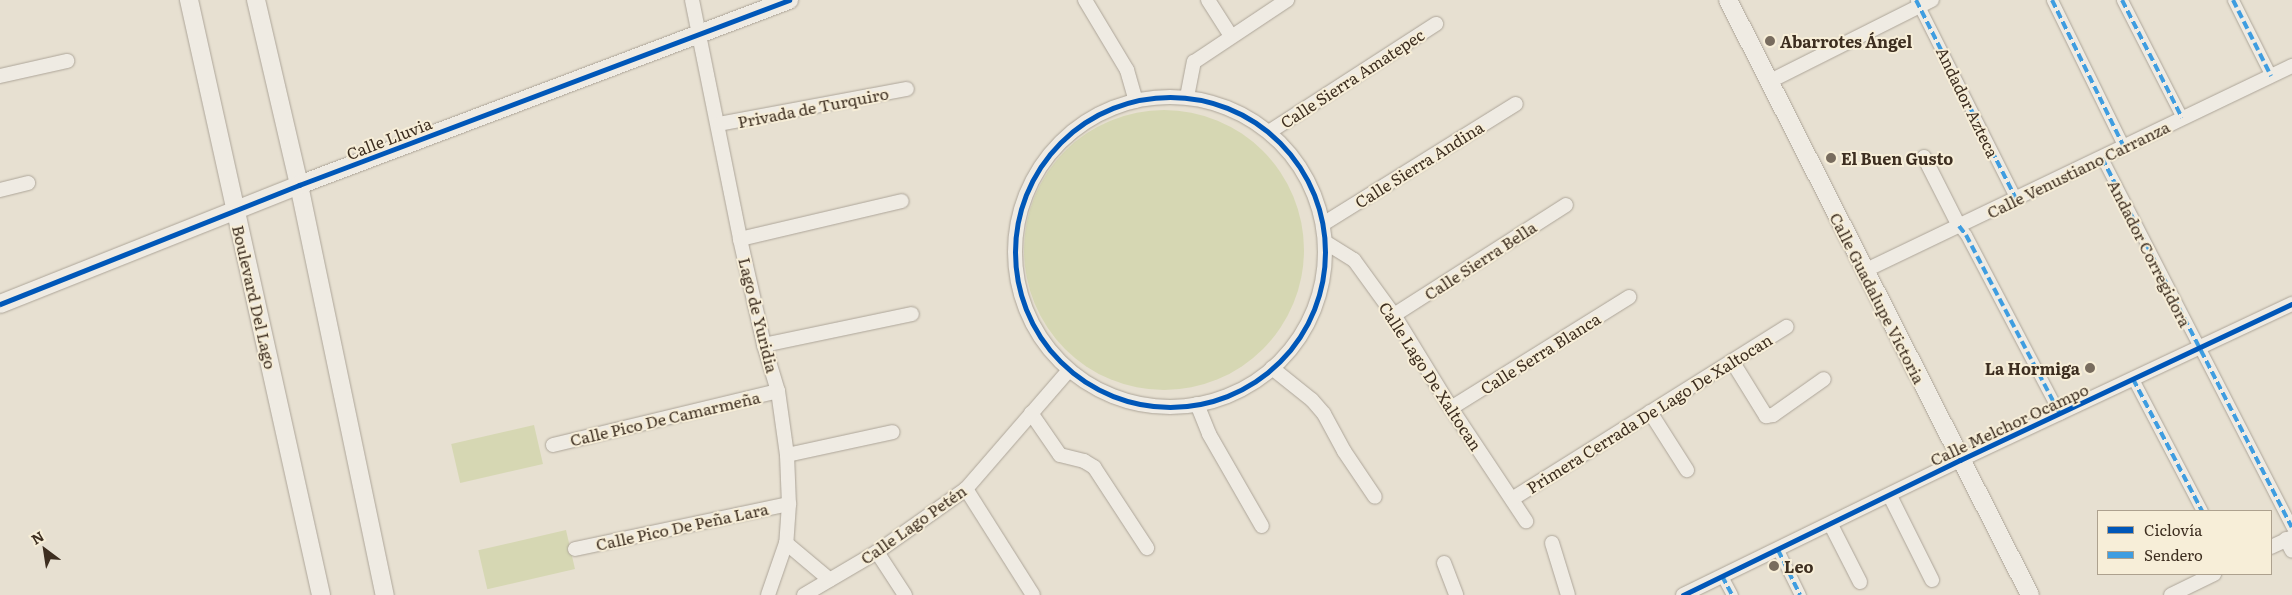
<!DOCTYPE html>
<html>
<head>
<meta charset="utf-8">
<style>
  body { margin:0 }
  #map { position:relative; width:2292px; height:595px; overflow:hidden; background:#e7e0d1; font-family:Literata,serif }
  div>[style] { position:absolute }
  .green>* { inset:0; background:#d6d7b3; transform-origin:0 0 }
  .round { border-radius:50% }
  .roads { filter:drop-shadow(0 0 1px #ada599) drop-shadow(0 0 1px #ada599) }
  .pedestrian>* { height:11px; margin:-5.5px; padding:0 5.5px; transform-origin:5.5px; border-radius:5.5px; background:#efebe3 }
  .minor>* { height:14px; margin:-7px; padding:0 7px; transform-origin:7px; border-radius:7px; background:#efebe3 }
  .minor>.ring { margin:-7px; padding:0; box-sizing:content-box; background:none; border:14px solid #efebe3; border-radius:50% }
  .tertiary>* { height:18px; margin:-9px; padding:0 9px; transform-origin:9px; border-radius:9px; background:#efebe3 }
  .quiet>* { height:4px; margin-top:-2px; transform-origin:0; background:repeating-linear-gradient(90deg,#3f9de0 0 8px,transparent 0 12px) }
  .cycleway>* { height:5px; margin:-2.5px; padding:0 2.5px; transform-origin:2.5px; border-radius:2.5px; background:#0057b8 }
  .cycleway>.ring { margin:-2.5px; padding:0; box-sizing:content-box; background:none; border:5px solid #0057b8; border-radius:50% }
  .dots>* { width:14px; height:14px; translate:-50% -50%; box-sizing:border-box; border:2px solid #f7eed8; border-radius:50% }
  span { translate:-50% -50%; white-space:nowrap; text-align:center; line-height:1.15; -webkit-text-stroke:4px #f7eed8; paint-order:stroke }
  .poi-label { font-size:16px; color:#3d2e20; font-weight:700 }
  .left { translate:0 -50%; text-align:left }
  .right { translate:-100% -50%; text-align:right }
  .street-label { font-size:16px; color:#3d2e20 }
  .legend { position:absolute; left:2097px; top:510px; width:175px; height:65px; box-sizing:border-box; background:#f7eed8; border:1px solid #ada18e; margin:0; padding:6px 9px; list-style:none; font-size:15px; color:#3d2e20 }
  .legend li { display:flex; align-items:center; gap:10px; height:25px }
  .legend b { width:25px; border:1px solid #ada18e }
  .north { position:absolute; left:20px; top:525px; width:50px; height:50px; -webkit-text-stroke:4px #f7eed8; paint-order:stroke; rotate:329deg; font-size:14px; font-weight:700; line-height:20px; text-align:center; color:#3d2e20 }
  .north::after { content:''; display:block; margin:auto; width:18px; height:22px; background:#3d2e20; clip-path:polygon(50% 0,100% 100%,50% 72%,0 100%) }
</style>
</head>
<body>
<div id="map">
  <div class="green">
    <div class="round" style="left:1024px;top:110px;width:280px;height:280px"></div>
    <div style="left:534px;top:425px;width:40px;height:85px;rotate:77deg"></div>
    <div style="left:566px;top:530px;width:40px;height:90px;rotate:77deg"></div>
  </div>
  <div class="roads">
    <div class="pedestrian">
      <div style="left:1916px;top:0;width:223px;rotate:63.3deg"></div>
      <div style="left:2052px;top:0;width:164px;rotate:63.9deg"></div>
      <div style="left:2122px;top:0;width:132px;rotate:63deg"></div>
      <div style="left:2233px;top:0;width:85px;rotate:63.4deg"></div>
      <div style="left:2102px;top:158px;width:415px;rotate:62.8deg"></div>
      <div style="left:1959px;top:226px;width:11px;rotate:52deg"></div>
      <div style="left:1966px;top:235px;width:202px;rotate:62.3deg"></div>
      <div style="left:2133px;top:379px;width:149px;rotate:62.4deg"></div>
      <div style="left:1778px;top:550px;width:50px;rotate:63.9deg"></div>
      <div style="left:1722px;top:576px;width:21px;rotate:62deg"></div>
    </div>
    <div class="minor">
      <div style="left:692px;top:0;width:244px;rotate:78.6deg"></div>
      <div style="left:740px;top:239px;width:109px;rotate:77.2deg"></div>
      <div style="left:764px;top:345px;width:48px;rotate:73.1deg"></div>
      <div style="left:778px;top:391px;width:65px;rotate:82deg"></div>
      <div style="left:787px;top:455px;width:49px;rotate:87.7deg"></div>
      <div style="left:789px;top:504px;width:39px;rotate:94deg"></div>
      <div style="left:786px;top:543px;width:55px;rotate:109.1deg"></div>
      <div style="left:1085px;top:0;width:82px;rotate:59deg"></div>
      <div style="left:1127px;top:70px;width:32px;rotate:74deg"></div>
      <div style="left:1208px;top:0;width:43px;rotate:57.4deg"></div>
      <div style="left:0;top:76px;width:69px;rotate:-12.6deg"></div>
      <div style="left:1770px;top:81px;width:181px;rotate:-26.6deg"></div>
      <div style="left:1187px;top:97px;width:36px;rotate:-79deg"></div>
      <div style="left:1194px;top:62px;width:112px;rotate:-33.7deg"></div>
      <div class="ring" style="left:1015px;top:97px;width:296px;height:296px"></div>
      <div style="left:718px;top:124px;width:192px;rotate:-10.5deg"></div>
      <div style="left:1269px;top:132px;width:199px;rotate:-32.9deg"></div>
      <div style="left:1924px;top:157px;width:77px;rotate:63.1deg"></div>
      <div style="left:0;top:190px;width:29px;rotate:-14deg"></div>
      <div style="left:1323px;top:224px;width:227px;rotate:-31.9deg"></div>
      <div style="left:740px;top:239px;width:166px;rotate:-13.2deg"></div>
      <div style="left:1325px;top:242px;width:34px;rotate:32deg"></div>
      <div style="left:1354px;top:260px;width:68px;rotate:54deg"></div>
      <div style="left:1394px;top:315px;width:109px;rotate:58.5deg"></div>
      <div style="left:1451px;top:408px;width:136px;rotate:56.4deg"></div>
      <div style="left:1864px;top:271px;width:475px;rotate:-25.6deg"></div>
      <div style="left:1394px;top:315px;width:204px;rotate:-32.6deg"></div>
      <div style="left:764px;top:345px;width:151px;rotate:-11.8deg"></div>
      <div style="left:1732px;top:361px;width:65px;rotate:58.3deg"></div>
      <div style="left:1766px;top:416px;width:7px;rotate:-8deg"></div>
      <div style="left:1773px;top:415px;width:62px;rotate:-35.2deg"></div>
      <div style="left:1272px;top:368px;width:51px;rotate:38.7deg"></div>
      <div style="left:1312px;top:400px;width:18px;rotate:49deg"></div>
      <div style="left:1324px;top:414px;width:42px;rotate:61.6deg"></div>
      <div style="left:1344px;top:451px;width:55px;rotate:56deg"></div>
      <div style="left:1197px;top:404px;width:32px;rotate:68deg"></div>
      <div style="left:1209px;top:434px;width:106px;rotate:60.1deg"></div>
      <div style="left:1451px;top:408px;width:210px;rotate:-31.9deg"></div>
      <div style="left:1650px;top:412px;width:69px;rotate:57.5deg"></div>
      <div style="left:1031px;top:413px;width:51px;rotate:55.4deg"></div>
      <div style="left:1060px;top:455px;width:25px;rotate:14deg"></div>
      <div style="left:1084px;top:461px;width:12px;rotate:31deg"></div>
      <div style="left:1094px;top:467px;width:97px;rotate:56.8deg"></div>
      <div style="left:553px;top:445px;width:231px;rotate:-13.5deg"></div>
      <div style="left:787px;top:455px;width:108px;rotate:-12.2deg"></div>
      <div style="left:966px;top:489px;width:125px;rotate:57.7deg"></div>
      <div style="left:1890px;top:496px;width:94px;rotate:63.4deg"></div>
      <div style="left:1512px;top:499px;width:324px;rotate:-32.1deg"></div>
      <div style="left:1831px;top:525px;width:64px;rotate:63deg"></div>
      <div style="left:2286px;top:539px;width:13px;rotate:63deg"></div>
      <div style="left:786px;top:543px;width:57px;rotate:40.1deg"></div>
      <div style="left:1552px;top:543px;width:54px;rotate:72.9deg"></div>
      <div style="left:2271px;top:547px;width:23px;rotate:-25deg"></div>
      <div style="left:575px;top:549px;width:219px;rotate:-11.9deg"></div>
      <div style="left:877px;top:552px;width:51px;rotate:56.9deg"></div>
      <div style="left:1444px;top:563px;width:34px;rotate:69deg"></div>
      <div style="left:804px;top:595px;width:85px;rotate:-30.5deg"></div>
      <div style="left:877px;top:552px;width:109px;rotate:-35.3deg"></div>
      <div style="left:966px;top:489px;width:157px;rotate:-49.1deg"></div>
      <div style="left:1683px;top:595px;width:308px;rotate:-26deg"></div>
      <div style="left:1960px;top:460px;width:367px;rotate:-25.2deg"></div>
      <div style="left:2171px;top:595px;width:48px;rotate:-26deg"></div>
    </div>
    <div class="tertiary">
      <div style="left:189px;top:0;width:609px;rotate:77.49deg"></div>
      <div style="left:256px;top:0;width:190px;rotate:76.9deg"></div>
      <div style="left:299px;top:185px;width:419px;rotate:78.2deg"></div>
      <div style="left:1728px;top:0;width:667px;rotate:63.09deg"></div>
      <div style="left:0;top:304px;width:322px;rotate:-21.7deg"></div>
      <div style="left:299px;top:185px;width:524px;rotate:-20.68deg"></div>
    </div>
  </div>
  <div class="quiet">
    <div style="left:1916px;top:0;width:223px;rotate:63.3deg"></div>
    <div style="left:2052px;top:0;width:164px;rotate:63.9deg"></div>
    <div style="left:2122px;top:0;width:132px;rotate:63deg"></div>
    <div style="left:2233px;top:0;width:85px;rotate:63.4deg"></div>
    <div style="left:2102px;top:158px;width:415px;rotate:62.8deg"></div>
    <div style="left:1959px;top:226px;width:11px;rotate:52deg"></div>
    <div style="left:1966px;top:235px;width:202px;rotate:62.3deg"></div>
    <div style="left:2133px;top:379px;width:149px;rotate:62.4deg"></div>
    <div style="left:1778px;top:550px;width:50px;rotate:63.9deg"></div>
    <div style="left:1722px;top:576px;width:21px;rotate:62deg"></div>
  </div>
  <div class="cycleway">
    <div class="ring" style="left:1015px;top:97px;width:305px;height:305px"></div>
    <div style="left:0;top:304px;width:322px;rotate:-21.7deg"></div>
    <div style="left:299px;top:185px;width:524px;rotate:-20.68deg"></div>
    <div style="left:1683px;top:595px;width:308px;rotate:-26deg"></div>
    <div style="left:1960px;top:460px;width:367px;rotate:-25.2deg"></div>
  </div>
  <div class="dots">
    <div style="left:1770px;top:41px;background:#786c5e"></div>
    <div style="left:1831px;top:158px;background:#786c5e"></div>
    <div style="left:2090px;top:368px;background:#786c5e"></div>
    <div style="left:1774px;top:566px;background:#786c5e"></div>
  </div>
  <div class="poi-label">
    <span class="left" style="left:1780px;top:41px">Abarrotes Ángel</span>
    <span class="left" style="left:1841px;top:158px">El Buen Gusto</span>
    <span class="right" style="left:2080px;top:368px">La Hormiga</span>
    <span class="left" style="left:1784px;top:566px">Leo</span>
  </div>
  <div class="street-label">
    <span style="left:1352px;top:78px;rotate:-33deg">Calle Sierra Amatepec</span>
    <span style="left:1968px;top:102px;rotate:64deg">Andador Azteca</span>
    <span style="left:813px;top:107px;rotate:-11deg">Privada de Turquiro</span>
    <span style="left:389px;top:138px;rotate:-21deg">Calle Lluvia</span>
    <span style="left:1419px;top:164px;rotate:-32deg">Calle Sierra Andina</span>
    <span style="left:2078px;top:169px;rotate:-26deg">Calle Venustiano Carranza</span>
    <span style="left:2150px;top:253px;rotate:63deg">Andador Corregidora</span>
    <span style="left:1480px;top:260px;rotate:-33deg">Calle Sierra Bella</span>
    <span style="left:255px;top:297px;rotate:77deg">Boulevard Del Lago</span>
    <span style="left:1878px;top:298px;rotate:63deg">Calle Guadalupe Victoria</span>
    <span style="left:759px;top:315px;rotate:76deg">Lago de Yuridia</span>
    <span style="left:1540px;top:353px;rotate:-32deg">Calle Serra Blanca</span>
    <span style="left:1431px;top:376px;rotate:57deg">Calle Lago De Xaltocan</span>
    <span style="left:1649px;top:413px;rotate:-32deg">Primera Cerrada De Lago De Xaltocan</span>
    <span style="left:665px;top:418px;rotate:-13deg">Calle Pico De Camarmeña</span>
    <span style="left:2009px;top:424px;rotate:-25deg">Calle Melchor Ocampo</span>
    <span style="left:913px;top:524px;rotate:-35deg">Calle Lago Petén</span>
    <span style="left:682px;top:526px;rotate:-12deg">Calle Pico De Peña Lara</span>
  </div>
  <ul class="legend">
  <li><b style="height:6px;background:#0057b8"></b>Ciclovía</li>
  <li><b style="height:6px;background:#3f9de0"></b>Sendero</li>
  </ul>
  <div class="north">N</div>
</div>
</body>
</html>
